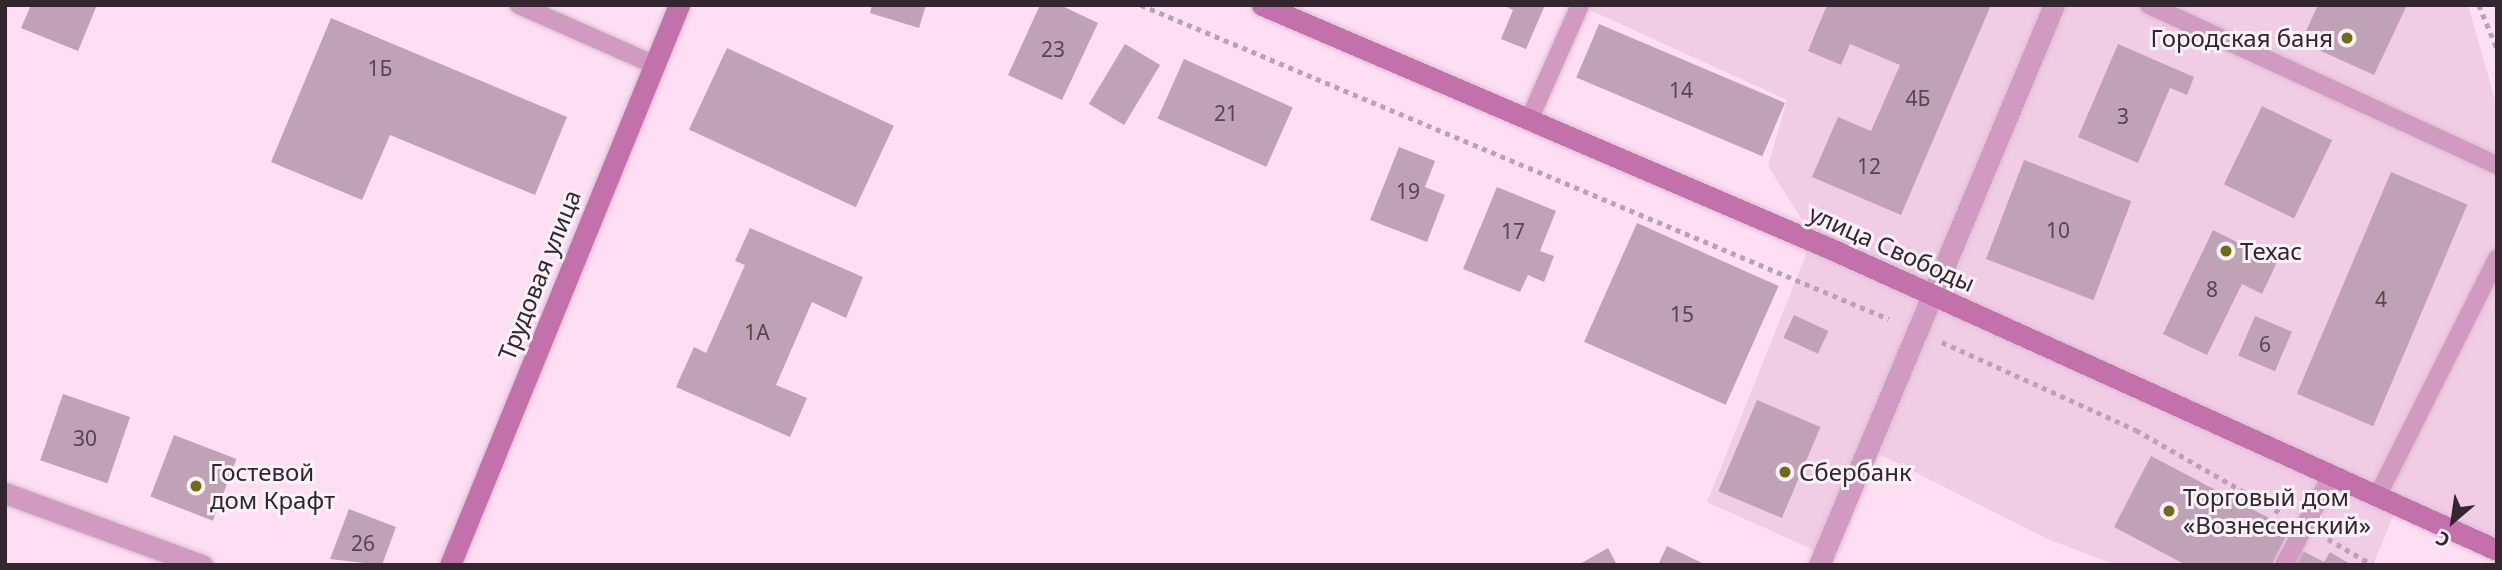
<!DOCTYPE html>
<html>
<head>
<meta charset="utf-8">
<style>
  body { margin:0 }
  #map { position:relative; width:2502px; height:570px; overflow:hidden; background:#fddef2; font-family:"Noto Sans",sans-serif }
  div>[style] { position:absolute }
  .built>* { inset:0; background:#f1cde5 }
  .building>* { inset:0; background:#bfa2b5; transform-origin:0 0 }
  .path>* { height:4.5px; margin-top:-2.25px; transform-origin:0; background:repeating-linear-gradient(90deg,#baa2b2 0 5px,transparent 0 10px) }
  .roads { filter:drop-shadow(0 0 2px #d8bdcf) drop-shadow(0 0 2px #d8bdcf) }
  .lane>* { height:18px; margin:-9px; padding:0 9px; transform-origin:9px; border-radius:9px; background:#d19ac0 }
  .street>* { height:21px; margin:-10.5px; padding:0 10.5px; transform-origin:10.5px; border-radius:10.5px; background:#d19ac0 }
  .secondary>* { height:21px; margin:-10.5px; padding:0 10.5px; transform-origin:10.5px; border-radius:10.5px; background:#c271ab }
  .dots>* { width:19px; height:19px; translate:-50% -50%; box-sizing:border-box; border:4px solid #fef2fa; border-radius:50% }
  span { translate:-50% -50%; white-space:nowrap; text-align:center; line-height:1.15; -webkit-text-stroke:6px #fef2fa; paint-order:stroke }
  .number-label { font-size:21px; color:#554650 }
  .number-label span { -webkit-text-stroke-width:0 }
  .poi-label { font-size:24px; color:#32272e }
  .right { translate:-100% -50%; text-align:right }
  .left { translate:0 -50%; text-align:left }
  .street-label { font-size:24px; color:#32272e }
  .frame { position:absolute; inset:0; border:7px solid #32272e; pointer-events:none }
  .north { position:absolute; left:2418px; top:486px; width:70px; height:70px; -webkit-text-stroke:5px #fef2fa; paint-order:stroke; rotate:209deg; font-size:19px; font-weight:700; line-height:28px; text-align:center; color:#32272e }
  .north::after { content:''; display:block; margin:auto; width:24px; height:32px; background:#32272e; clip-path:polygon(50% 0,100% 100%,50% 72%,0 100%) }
</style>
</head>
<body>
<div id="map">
  <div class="built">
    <div style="clip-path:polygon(1579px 5px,2468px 5px,2497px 107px,2497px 537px,2396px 509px,2373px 565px,2116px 565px,2050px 540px,1875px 452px,1827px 556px,1707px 502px,1813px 237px,1768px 166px,1787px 100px)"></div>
  </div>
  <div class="building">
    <div style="clip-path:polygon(31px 5px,97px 5px,78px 51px,21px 28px)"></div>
    <div style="clip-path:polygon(872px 5px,926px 5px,919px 28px,870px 13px)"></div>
    <div style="clip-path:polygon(1040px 5px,1060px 5px,1098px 23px,1062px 100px,1008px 75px)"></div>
    <div style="clip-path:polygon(1503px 5px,1545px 5px,1526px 49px,1501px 39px,1513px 10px)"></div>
    <div style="clip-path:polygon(1827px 5px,1991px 5px,1901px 215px,1812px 177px,1838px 117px,1871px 131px,1900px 65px,1850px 44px,1841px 65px,1808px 51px)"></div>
    <div style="clip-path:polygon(2318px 5px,2407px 5px,2374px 75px,2301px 42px)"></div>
    <div style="clip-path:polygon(331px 18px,567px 117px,535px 195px,390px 135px,362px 200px,271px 162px)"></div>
    <div style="left:1599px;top:24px;width:202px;height:58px;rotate:23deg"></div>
    <div style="left:1125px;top:44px;width:41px;height:70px;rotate:31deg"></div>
    <div style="clip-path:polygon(2118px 44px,2194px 77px,2187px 95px,2170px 88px,2138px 163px,2078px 137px)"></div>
    <div style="left:727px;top:48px;width:184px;height:90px;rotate:25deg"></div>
    <div style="left:1184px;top:59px;width:119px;height:65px;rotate:24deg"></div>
    <div style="left:2262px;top:106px;width:78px;height:87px;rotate:26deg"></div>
    <div style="clip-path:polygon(1399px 147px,1435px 161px,1425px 187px,1445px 195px,1427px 242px,1370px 220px)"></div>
    <div style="left:2024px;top:160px;width:115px;height:106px;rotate:21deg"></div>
    <div style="left:2391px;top:172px;width:83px;height:241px;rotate:23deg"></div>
    <div style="clip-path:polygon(1497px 187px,1556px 211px,1540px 251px,1554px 256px,1544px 282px,1528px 275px,1520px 292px,1463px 269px)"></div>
    <div style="left:1637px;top:223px;width:155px;height:130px;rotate:24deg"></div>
    <div style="clip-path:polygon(750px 228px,863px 277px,846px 318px,812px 302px,776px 385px,807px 398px,790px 437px,676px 387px,694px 347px,706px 353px,745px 265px,735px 261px)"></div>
    <div style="clip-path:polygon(2213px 230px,2277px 262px,2262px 294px,2242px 284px,2207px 355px,2163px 334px)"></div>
    <div style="left:1794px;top:315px;width:38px;height:25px;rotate:25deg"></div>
    <div style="left:2255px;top:316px;width:40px;height:43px;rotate:23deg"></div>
    <div style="left:63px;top:394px;width:71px;height:70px;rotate:19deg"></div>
    <div style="left:1757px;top:400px;width:69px;height:99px;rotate:23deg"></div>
    <div style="left:174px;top:435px;width:67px;height:66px;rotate:21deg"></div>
    <div style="clip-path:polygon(2151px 456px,2290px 529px,2272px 565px,2186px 565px,2114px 527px)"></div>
    <div style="clip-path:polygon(349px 509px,396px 527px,382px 565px,330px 559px)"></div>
    <div style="clip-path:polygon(1667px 546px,1706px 565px,1658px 565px)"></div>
    <div style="clip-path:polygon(1608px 548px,1617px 565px,1578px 565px)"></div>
    <div style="clip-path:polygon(2301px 550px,2324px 562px,2330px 552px,2352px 565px,2293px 565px)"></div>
  </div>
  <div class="path">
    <div style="left:1141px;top:5px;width:811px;rotate:22.77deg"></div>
    <div style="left:2479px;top:5px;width:47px;rotate:67.3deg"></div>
    <div style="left:1942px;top:342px;width:213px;rotate:24.4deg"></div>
    <div style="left:2136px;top:430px;width:167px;rotate:29.8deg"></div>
    <div style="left:2328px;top:539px;width:52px;rotate:30deg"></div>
  </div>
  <div class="roads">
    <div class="lane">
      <div style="left:519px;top:5px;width:146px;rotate:23.8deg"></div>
      <div style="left:2149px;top:5px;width:383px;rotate:24.7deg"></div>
      <div style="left:1530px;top:118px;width:124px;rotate:-66.1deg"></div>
      <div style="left:2377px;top:497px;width:267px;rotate:-63.3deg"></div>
      <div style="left:2284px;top:565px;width:101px;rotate:-62.2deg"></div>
    </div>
    <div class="street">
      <div style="left:5px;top:493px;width:210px;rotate:20.1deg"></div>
      <div style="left:1819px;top:565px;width:607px;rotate:-67.23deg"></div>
    </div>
    <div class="secondary">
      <div style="left:1262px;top:5px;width:617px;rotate:23.2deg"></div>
      <div style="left:1829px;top:248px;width:733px;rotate:24.33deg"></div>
      <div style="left:450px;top:565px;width:605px;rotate:-67.76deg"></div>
    </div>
  </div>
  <div class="dots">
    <div style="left:2347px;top:38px;background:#716d0d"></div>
    <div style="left:2226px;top:251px;background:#716d0d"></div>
    <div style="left:1785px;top:472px;background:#716d0d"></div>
    <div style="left:196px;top:486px;background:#716d0d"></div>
    <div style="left:2169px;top:511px;background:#716d0d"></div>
  </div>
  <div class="number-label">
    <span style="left:1053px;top:49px">23</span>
    <span style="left:380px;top:68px">1Б</span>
    <span style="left:1681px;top:90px">14</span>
    <span style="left:1918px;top:98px">4Б</span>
    <span style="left:1226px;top:113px">21</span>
    <span style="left:2123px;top:116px">3</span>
    <span style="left:1869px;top:166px">12</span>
    <span style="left:1408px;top:191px">19</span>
    <span style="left:2058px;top:230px">10</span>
    <span style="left:1513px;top:231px">17</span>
    <span style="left:2212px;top:289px">8</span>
    <span style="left:2381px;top:299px">4</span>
    <span style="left:1682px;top:314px">15</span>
    <span style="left:757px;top:332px">1А</span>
    <span style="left:2265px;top:344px">6</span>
    <span style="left:85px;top:438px">30</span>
    <span style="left:363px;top:543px">26</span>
  </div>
  <div class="poi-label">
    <span class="right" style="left:2333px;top:38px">Городская баня</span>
    <span class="left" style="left:2240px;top:251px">Техас</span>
    <span class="left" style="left:210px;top:486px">Гостевой<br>дом Крафт</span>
    <span class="left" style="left:1799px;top:472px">Сбербанк</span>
    <span class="left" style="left:2183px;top:511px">Торговый дом<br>«Вознесенский»</span>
  </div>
  <div class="street-label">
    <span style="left:1892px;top:248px;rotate:24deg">улица Свободы</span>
    <span style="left:539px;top:275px;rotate:-68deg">Трудовая улица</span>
  </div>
  <div class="frame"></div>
  <div class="north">С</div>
</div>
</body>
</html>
